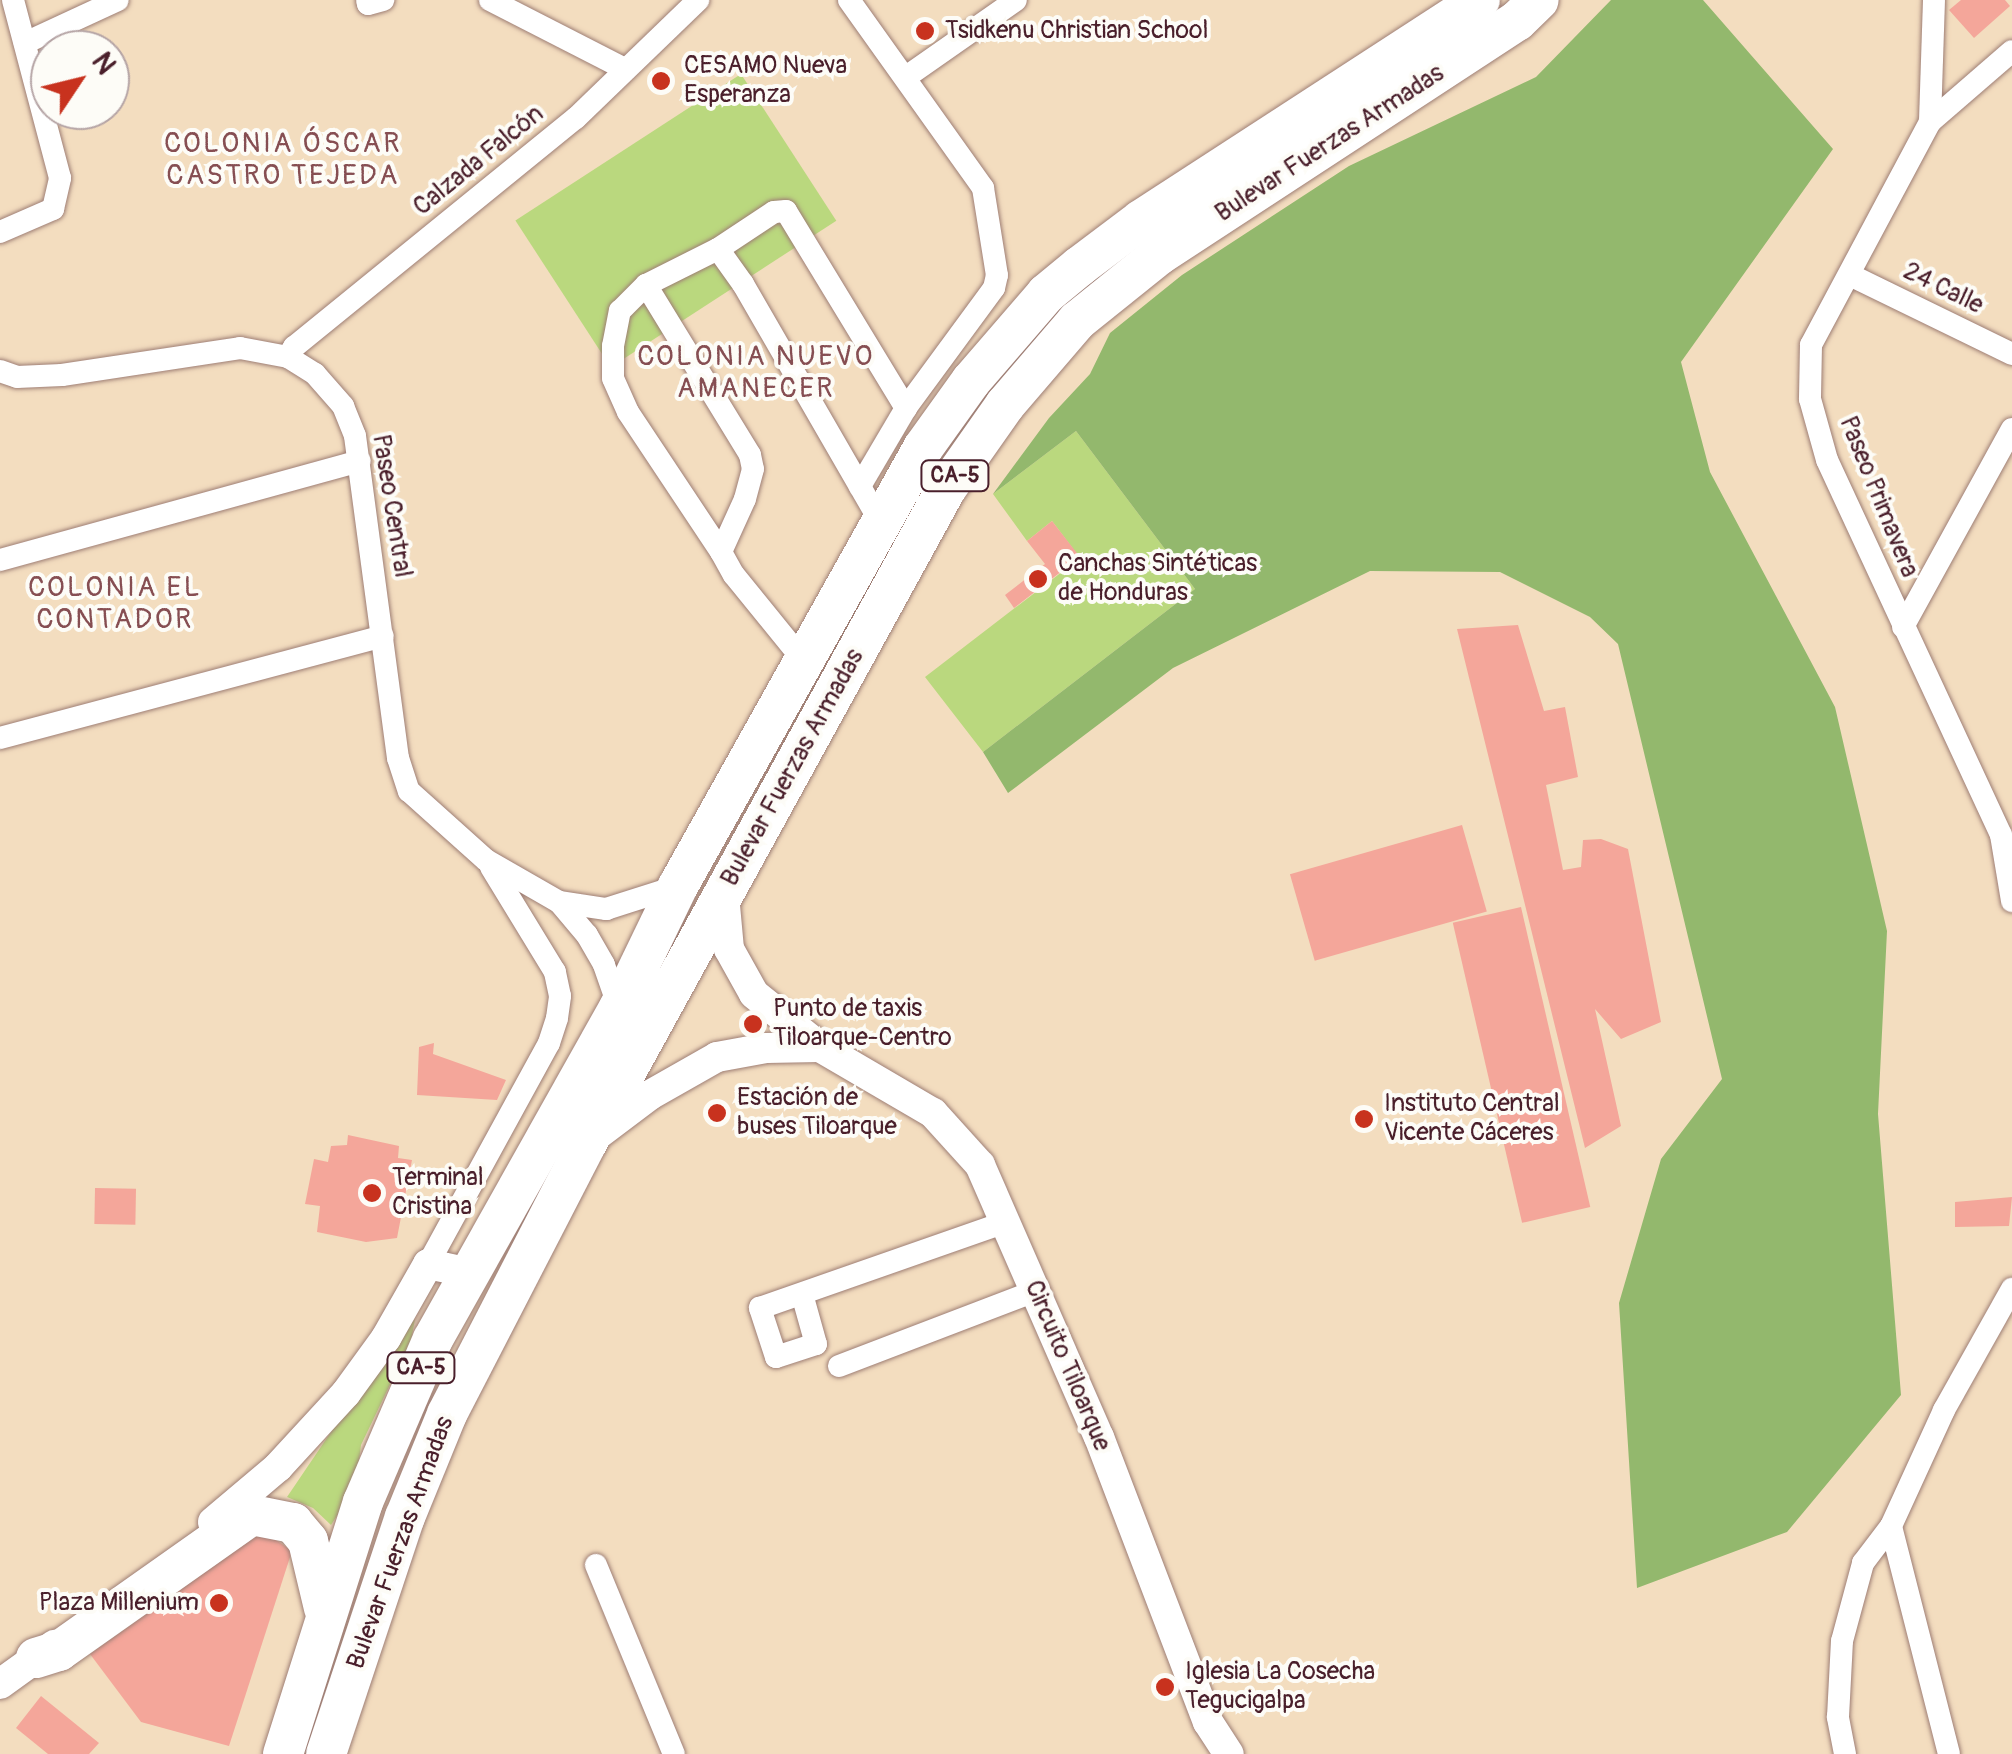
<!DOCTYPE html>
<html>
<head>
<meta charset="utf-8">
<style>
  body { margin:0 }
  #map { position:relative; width:2012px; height:1754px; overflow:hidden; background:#f3ddbf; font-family:Pangolin,sans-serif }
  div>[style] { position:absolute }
  .green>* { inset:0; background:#bad87e; transform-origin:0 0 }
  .forest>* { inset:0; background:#93b86d }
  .building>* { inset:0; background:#f4a69a; transform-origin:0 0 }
  .roads { filter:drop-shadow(0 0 2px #9e7e75) drop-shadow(0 0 2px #9e7e75) }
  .street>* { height:22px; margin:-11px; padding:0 11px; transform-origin:11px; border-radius:11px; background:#fff }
  .secondary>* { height:30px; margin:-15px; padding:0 15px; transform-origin:15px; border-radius:15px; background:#fff }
  .highway>* { height:40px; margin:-20px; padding:0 20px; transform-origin:20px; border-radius:20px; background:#fff }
  .dots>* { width:28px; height:28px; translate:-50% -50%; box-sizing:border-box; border:5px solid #fdfcf7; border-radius:50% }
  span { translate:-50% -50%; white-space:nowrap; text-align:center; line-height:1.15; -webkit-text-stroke:8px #fdfcf7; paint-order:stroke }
  .shield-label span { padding:2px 8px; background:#fdfcf7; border:2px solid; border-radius:8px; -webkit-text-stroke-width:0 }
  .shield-label { font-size:22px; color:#4a1f2b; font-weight:700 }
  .poi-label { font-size:25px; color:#4a1f2b }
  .left { translate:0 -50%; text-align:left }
  .right { translate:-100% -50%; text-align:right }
  .street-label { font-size:25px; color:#4a1f2b }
  .neighbourhood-label { font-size:28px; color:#864e52; letter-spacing:2.5px }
  .north { position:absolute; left:30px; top:30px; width:100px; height:100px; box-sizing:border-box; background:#fdfcf7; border:2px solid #b5a4a5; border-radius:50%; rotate:55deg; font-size:28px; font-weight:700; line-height:40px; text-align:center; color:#4a1f2b }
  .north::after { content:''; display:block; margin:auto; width:35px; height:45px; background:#c8321e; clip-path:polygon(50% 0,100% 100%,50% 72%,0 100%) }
</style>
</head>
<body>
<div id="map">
  <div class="green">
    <div style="left:741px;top:74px;width:175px;height:269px;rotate:57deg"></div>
    <div style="clip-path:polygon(1076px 431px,1195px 589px,983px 752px,925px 677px,1080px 558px,1052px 521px,1027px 541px,993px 494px)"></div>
    <div style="clip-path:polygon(415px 1319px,411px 1341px,361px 1445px,356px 1486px,331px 1525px,313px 1508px,287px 1497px,375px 1367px)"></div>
  </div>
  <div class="forest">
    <div style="clip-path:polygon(1611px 0,1703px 0,1833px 149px,1681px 362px,1710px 472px,1835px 707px,1887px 931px,1878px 1114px,1901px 1395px,1787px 1532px,1637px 1588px,1619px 1303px,1661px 1159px,1722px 1079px,1618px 644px,1590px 617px,1500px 572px,1370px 571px,1173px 668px,1008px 793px,983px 752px,1195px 589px,1076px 431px,993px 494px,1049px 418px,1090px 374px,1110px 333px,1182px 275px,1349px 166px,1536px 77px)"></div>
  </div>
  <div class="building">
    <div style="clip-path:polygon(1961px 0,2005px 0,2010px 6px,1974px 38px,1949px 10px)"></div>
    <div style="clip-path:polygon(1052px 521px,1080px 557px,1014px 608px,1005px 595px,1045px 564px,1027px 541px)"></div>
    <div style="clip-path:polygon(1518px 625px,1544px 711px,1565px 707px,1578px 777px,1546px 785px,1563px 870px,1581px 867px,1583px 840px,1601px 839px,1628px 849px,1661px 1022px,1621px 1039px,1595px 1009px,1621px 1126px,1585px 1148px,1457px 629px)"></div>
    <div style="left:1462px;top:825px;width:90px;height:179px;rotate:74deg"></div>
    <div style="left:1521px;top:907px;width:308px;height:70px;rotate:77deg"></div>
    <div style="clip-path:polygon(434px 1043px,433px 1054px,506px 1080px,497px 1100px,417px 1095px,419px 1047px)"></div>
    <div style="clip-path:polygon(348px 1135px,399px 1146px,398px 1158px,412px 1160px,397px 1238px,366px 1242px,317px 1232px,320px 1206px,305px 1204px,314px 1159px,328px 1162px,331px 1146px,347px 1145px)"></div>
    <div style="left:95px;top:1188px;width:41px;height:36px;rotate:1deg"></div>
    <div style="clip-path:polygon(2012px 1197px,2009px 1226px,1955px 1227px,1955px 1202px)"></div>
    <div style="clip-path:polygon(263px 1531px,292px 1551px,229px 1746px,141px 1722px,90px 1654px)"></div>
    <div style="clip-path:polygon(41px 1696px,99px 1743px,89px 1754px,48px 1754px,16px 1728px)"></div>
  </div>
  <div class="roads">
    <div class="street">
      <div style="left:367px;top:0;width:4px;rotate:76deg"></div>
      <div style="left:368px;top:4px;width:16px;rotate:-15deg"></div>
      <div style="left:490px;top:0;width:152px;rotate:27.1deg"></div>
      <div style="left:849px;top:0;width:231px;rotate:54.5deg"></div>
      <div style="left:983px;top:188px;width:88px;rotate:80.9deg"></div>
      <div style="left:997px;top:275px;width:13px;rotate:103deg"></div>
      <div style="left:994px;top:288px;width:149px;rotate:126.3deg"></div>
      <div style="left:906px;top:408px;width:91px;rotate:120.5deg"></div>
      <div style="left:1934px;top:0;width:122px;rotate:91.9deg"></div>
      <div style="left:1930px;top:122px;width:253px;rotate:118.1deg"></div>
      <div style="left:1811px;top:345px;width:54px;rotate:91.1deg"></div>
      <div style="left:1810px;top:399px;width:63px;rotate:74.4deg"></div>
      <div style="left:1827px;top:460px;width:413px;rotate:65.1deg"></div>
      <div style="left:2001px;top:835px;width:67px;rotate:80.5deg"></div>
      <div style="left:25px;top:43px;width:102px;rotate:-24.8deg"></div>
      <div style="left:906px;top:77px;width:134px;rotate:-35deg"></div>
      <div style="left:1930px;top:122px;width:108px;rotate:-40.9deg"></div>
      <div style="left:0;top:232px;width:58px;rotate:-23.5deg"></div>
      <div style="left:53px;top:209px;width:32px;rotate:-77deg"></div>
      <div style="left:60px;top:178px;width:184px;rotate:-104.8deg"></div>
      <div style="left:718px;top:249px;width:67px;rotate:-33.5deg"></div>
      <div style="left:774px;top:212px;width:12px;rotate:-5deg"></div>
      <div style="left:786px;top:211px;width:231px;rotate:58.7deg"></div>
      <div style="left:1850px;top:275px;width:180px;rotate:26deg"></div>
      <div style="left:646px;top:285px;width:199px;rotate:58.5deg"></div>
      <div style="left:750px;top:455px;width:14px;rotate:78deg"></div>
      <div style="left:753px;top:469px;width:31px;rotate:105deg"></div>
      <div style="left:745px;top:499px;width:58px;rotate:114.4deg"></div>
      <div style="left:721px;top:552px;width:26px;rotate:61deg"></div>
      <div style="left:734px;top:575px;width:109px;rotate:50.9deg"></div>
      <div style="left:288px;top:357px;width:12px;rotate:-59deg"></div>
      <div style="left:294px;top:347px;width:363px;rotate:-39.1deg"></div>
      <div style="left:576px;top:118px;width:170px;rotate:-44deg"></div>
      <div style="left:0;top:371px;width:18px;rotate:19deg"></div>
      <div style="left:17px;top:377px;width:45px;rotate:-2.5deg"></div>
      <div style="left:62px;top:375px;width:180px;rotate:-8.6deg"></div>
      <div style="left:240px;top:348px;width:49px;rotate:10.6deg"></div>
      <div style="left:288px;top:357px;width:32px;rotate:32deg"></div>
      <div style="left:315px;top:374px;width:43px;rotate:48.8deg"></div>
      <div style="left:343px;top:406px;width:32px;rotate:68deg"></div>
      <div style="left:355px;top:436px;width:325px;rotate:82.4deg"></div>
      <div style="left:398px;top:758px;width:35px;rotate:72deg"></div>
      <div style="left:409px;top:791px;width:103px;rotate:41.9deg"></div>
      <div style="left:486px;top:860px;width:84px;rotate:29.9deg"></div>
      <div style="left:559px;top:902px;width:43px;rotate:49.7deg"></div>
      <div style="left:587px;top:935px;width:34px;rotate:60deg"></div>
      <div style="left:604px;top:965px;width:46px;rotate:70.8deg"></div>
      <div style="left:721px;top:552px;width:168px;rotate:-123.6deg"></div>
      <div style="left:628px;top:412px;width:37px;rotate:-114deg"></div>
      <div style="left:613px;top:378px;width:32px;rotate:-90deg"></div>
      <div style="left:613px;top:346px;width:36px;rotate:-79deg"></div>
      <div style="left:620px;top:311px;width:37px;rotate:-45deg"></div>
      <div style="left:646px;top:285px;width:80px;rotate:-26.6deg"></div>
      <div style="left:718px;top:249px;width:43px;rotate:54.5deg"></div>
      <div style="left:743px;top:284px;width:276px;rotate:60deg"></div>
      <div style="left:0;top:560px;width:373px;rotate:-15.4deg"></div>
      <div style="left:1903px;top:627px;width:226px;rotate:-61.2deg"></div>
      <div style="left:0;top:738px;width:396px;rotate:-14.9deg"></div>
      <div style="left:559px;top:902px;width:48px;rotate:8.5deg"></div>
      <div style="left:606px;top:909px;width:76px;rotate:-17.7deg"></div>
      <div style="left:428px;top:1264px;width:252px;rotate:-61.3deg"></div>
      <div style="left:549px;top:1043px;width:26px;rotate:-72deg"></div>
      <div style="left:557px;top:1018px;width:22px;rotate:-82deg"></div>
      <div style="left:560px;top:996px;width:25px;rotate:-102deg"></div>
      <div style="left:555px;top:972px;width:123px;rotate:-121.4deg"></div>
      <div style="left:802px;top:1294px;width:52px;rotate:74.4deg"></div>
      <div style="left:816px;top:1344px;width:42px;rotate:162deg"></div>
      <div style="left:776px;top:1357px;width:52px;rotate:-108.1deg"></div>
      <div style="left:760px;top:1308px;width:260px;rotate:-19.3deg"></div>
      <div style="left:839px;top:1366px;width:210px;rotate:-20.9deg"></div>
      <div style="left:596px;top:1565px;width:204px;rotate:67.6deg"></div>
      <div style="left:1845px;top:1754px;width:38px;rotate:-101deg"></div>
      <div style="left:1838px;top:1717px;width:76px;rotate:-87deg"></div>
      <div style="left:1842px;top:1641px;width:81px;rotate:-74.9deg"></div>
      <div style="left:1863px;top:1563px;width:46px;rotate:-52.9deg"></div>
      <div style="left:1949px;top:1754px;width:235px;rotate:-104.3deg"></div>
      <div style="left:1891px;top:1526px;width:128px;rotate:-65.4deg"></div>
      <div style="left:1944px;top:1410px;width:139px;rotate:-60.7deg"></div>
    </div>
    <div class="secondary">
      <div style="left:724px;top:895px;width:54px;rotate:84.7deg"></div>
      <div style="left:729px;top:949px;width:51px;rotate:60.9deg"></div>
      <div style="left:754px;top:994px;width:85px;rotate:38.8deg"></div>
      <div style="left:820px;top:1047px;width:131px;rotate:30.3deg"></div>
      <div style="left:933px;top:1113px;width:70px;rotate:47.9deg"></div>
      <div style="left:980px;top:1165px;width:297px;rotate:66.4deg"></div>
      <div style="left:1099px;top:1437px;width:305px;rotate:69.1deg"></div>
      <div style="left:1208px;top:1722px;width:38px;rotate:57deg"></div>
      <div style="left:593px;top:1138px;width:71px;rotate:-37deg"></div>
      <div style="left:650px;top:1095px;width:77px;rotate:-29.6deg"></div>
      <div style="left:717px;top:1057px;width:50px;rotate:-10.4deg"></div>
      <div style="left:766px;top:1048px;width:54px;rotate:-1.1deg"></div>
      <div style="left:213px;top:1522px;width:85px;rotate:-40.2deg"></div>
      <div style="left:278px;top:1467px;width:100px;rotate:-47.4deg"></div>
      <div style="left:346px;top:1393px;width:68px;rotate:-54deg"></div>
      <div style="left:386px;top:1338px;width:85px;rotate:-60.4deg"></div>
      <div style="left:428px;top:1264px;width:40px;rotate:12deg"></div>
      <div style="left:0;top:1684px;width:67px;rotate:-35.8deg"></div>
    </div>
    <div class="highway">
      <div style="left:36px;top:1658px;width:24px;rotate:-17deg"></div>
      <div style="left:59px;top:1651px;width:236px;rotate:-35.2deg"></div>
      <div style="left:252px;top:1515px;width:42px;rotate:11deg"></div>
      <div style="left:293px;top:1523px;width:23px;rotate:50deg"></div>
      <div style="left:308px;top:1541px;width:69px;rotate:76.6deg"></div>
      <div style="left:283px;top:1754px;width:264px;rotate:-72.4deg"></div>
      <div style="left:363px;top:1502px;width:177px;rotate:-66.8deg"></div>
      <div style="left:433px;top:1339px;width:380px;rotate:-60.7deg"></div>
      <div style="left:619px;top:1008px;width:136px;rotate:-64.2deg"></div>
      <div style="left:678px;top:886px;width:502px;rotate:-60.78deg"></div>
      <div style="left:923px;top:448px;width:82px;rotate:-54.4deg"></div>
      <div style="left:971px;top:381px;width:115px;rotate:-49.2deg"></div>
      <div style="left:1046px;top:294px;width:44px;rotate:-39.5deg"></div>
      <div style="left:1080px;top:266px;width:76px;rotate:-37deg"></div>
      <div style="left:1141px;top:220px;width:404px;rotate:-33deg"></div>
      <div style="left:326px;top:1754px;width:250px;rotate:-71.6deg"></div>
      <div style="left:405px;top:1517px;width:111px;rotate:-67.8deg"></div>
      <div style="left:447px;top:1414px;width:305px;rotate:-62.7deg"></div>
      <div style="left:587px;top:1143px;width:746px;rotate:-61.24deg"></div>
      <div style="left:946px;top:489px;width:103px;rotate:-54.9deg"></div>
      <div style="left:1005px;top:405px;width:111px;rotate:-49.4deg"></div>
      <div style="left:1077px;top:321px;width:105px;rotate:-38.8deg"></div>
      <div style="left:1159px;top:255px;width:428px;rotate:-33.2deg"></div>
      <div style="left:1517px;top:21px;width:30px;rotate:-44deg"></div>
    </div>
  </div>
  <div class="dots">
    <div style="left:925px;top:31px;background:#c8321e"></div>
    <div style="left:661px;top:81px;background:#c8321e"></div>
    <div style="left:1038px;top:579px;background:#c8321e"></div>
    <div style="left:753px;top:1024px;background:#c8321e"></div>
    <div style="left:717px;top:1113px;background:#c8321e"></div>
    <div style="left:1364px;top:1119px;background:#c8321e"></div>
    <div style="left:372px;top:1193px;background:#c8321e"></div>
    <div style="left:219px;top:1603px;background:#c8321e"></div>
    <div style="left:1165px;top:1687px;background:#c8321e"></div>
  </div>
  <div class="shield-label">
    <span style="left:955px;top:476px">CA-5</span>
    <span style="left:421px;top:1368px">CA-5</span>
  </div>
  <div class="poi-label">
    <span class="left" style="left:945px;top:31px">Tsidkenu Christian School</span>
    <span class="left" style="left:684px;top:81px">CESAMO Nueva<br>Esperanza</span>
    <span class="left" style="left:1058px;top:579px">Canchas Sintéticas<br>de Honduras</span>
    <span class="left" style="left:773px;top:1024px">Punto de taxis<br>Tiloarque-Centro</span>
    <span class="left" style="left:737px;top:1113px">Estación de<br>buses Tiloarque</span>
    <span class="left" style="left:1384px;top:1119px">Instituto Central<br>Vicente Cáceres</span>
    <span class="left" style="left:392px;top:1193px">Terminal<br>Cristina</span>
    <span class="right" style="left:199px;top:1603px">Plaza Millenium</span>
    <span class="left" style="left:1185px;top:1687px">Iglesia La Cosecha<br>Tegucigalpa</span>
  </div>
  <div class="street-label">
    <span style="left:1330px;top:144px;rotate:-33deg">Bulevar Fuerzas Armadas</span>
    <span style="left:479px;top:161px;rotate:-39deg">Calzada Falcón</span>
    <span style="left:1943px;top:289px;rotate:26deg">24 Calle</span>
    <span style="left:1878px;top:497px;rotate:68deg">Paseo Primavera</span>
    <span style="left:391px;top:506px;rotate:81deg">Paseo Central</span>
    <span style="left:793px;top:768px;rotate:-61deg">Bulevar Fuerzas Armadas</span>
    <span style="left:1067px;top:1366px;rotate:67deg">Circuito Tiloarque</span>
    <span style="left:401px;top:1543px;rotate:-70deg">Bulevar Fuerzas Armadas</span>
  </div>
  <div class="neighbourhood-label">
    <span style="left:283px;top:160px">COLONIA ÓSCAR<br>CASTRO TEJEDA</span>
    <span style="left:756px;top:373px">COLONIA NUEVO<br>AMANECER</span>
    <span style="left:115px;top:604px">COLONIA EL<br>CONTADOR</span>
  </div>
  <div class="north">N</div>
</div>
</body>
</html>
